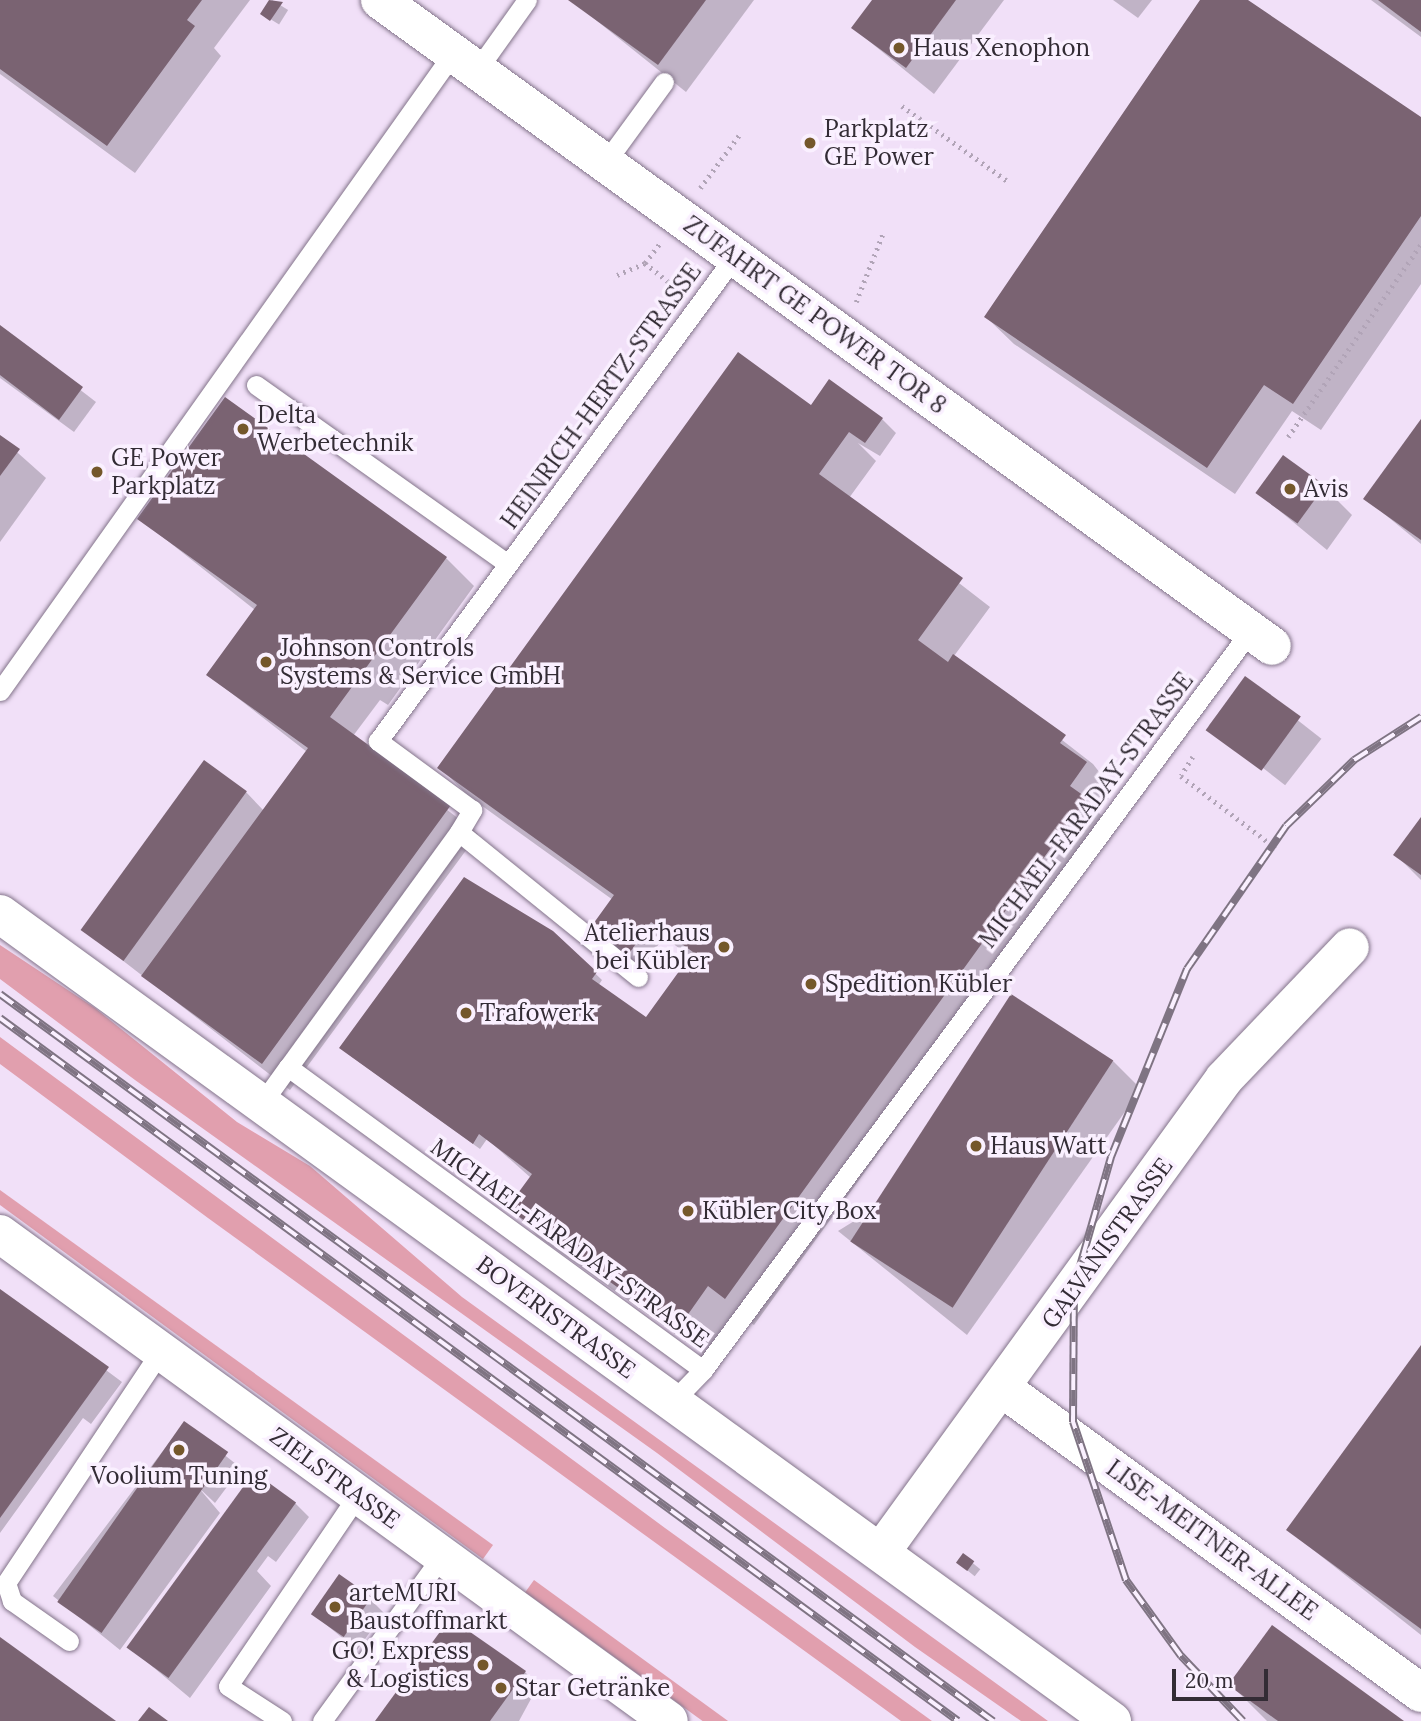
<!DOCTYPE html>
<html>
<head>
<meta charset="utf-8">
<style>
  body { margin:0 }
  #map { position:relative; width:1421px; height:1721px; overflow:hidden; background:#f1e0f8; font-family:Lora,serif }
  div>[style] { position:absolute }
  .green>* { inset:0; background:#e19fae; transform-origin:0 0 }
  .shadow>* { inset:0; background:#0003; transform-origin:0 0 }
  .building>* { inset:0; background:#7a6372; transform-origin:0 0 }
  .path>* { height:4.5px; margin-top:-2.25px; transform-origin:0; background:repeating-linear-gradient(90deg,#b1a4b7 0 2px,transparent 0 7px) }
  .roads { filter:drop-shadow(0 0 2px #83748a) drop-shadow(0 0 2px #83748a) }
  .lane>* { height:19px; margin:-9.5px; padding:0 9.5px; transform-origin:9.5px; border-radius:9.5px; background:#fff }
  .street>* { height:38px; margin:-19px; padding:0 19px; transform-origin:19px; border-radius:19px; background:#fff }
  .secondary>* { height:38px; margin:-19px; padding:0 19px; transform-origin:19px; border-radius:19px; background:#fff }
  .rail>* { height:8px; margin-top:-4px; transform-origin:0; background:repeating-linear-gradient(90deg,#faf0ff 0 16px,#7f7483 0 32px); box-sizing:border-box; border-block:2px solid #7f7483 }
  .dots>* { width:19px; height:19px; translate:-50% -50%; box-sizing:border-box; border:4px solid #faf0ff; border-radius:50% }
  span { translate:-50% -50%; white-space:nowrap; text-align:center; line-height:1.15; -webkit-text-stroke:7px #faf0ff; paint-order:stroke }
  .poi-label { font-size:24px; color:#332c35 }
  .left { translate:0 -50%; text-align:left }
  .right { translate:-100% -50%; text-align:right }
  .street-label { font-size:24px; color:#332c35 }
  .scale { position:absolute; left:1172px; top:1669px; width:96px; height:32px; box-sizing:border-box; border:4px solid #332c35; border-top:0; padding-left:9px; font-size:21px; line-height:24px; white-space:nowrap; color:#332c35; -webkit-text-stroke:5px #faf0ff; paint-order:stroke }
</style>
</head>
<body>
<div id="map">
  <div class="green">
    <div style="clip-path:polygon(0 945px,95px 1008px,237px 1122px,310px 1166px,462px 1297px,1048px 1721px,1021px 1721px,915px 1647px,657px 1453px,135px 1080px,0 979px)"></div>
    <div style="clip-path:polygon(0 1037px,665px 1528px,932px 1721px,901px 1721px,208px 1218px,0 1064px)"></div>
    <div style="clip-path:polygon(0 1190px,493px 1545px,483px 1559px,0 1205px)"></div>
    <div style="left:534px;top:1580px;width:242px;height:15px;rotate:36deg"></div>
  </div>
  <div class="shadow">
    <div style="clip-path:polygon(0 0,250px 0,214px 48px,221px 56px,135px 173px,0 74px)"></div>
    <div style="left:272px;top:0;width:19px;height:17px;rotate:32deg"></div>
    <div style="clip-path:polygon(754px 0,686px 92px,572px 1px,572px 0)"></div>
    <div style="clip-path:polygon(874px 0,1004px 0,934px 94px,853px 28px)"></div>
    <div style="clip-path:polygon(1113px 0,1152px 0,1138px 18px)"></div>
    <div style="clip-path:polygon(1202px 0,1245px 0,1421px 119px,1421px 284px,1321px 430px,1292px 411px,1235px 494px,1014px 344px,986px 317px)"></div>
    <div style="clip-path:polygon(1371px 0,1421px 0,1421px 37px)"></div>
    <div style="clip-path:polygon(0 328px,96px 402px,74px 432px,0 378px)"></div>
    <div style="clip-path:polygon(812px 407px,882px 419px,896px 433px,880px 456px,858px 443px,876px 461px,849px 498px,990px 607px,954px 656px,1093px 764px,1114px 791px,1098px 812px,1114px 828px,754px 1325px,737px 1313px,706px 1356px,537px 1236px,510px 1208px,531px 1178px,487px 1139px,480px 1149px,348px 1054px,552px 932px,602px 980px,598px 986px,646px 1020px,691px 957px,664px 937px,640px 970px,604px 944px,613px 900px,467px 795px,440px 767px)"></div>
    <div style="clip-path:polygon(1421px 422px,1421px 544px,1366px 499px)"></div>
    <div style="clip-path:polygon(0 437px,46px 478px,0 542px)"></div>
    <div style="clip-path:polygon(1324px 487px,1352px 515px,1327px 550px,1258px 493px)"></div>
    <div style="clip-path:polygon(140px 519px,446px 558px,474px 586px,388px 705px,380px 700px,353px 736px,478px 834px,290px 1090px,82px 929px,246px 792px,264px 811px,307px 752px,208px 675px,255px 610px)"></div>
    <div style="left:1245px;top:679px;width:97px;height:59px;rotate:38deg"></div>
    <div style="clip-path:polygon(1421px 820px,1421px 880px,1396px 855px)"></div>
    <div style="clip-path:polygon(1113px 1061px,1141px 1089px,967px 1335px,838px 1231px)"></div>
    <div style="clip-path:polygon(0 1291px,122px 1382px,91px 1424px,83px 1418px,0 1533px)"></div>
    <div style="clip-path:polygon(1421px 1348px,1421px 1635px,1288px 1530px)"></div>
    <div style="clip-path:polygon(184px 1423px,241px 1468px,215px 1503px,198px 1487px,220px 1513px,120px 1650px,53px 1596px)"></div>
    <div style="clip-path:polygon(295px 1503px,309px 1517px,276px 1562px,268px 1556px,257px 1571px,271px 1586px,190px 1698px,129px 1647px)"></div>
    <div style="left:964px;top:1556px;width:21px;height:9px;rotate:39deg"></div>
    <div style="clip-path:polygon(370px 1599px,384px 1613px,357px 1650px,312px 1613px)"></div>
    <div style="clip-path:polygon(525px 1672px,538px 1686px,519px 1721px,377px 1721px)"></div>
    <div style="clip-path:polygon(1231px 1685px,1401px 1721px,1267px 1721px)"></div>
  </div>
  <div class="building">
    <div style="clip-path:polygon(0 0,202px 0,187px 20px,195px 26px,107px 146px,0 69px)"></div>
    <div style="clip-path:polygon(269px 0,283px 2px,270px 21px,260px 14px)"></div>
    <div style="clip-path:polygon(568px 0,706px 0,658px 65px)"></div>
    <div style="clip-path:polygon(872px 0,956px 0,906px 68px,851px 28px)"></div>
    <div style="clip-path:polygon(1200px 0,1248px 0,1421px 117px,1421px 216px,1293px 404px,1264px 385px,1207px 468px,984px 317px)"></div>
    <div style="clip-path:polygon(1378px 0,1421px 0,1421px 32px,1398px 15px)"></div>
    <div style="clip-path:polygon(0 325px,83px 387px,59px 420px,0 375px)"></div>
    <div style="clip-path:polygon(738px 352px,811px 405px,829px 379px,883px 418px,865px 443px,849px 432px,819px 474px,963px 578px,918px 640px,948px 662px,953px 654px,1066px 735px,1060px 743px,1087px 762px,1070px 786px,1087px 798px,725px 1299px,708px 1286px,677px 1330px,507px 1208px,532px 1174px,479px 1134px,473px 1144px,339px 1048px,464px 877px,553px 931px,597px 972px,592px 979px,646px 1017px,693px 952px,651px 922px,626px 958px,588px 931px,614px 895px,437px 768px)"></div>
    <div style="clip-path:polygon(225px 397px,447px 557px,330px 717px,451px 805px,262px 1064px,141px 976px,308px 748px,206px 675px,257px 605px,137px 519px)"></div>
    <div style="clip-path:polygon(1421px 419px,1421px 540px,1363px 499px)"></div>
    <div style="clip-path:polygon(0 435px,20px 449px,0 476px)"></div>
    <div style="left:1283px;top:455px;width:52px;height:47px;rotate:36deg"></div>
    <div style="left:1245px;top:676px;width:69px;height:67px;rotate:36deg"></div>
    <div style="left:204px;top:760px;width:53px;height:210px;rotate:36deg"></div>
    <div style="clip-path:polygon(1421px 817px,1421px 875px,1393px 855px)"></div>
    <div style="left:1011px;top:994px;width:122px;height:295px;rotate:33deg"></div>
    <div style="clip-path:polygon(0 1289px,109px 1367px,0 1518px)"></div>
    <div style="clip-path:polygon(1421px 1345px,1421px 1629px,1286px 1530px)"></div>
    <div style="left:184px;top:1421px;width:54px;height:221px;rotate:35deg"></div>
    <div style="left:254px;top:1472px;width:52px;height:217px;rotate:36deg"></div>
    <div style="left:963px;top:1553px;width:14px;height:12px;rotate:36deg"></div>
    <div style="left:339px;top:1574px;width:40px;height:49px;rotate:35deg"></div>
    <div style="clip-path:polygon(450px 1618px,526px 1671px,490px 1721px,375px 1721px)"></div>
    <div style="clip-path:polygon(1272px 1625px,1404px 1721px,1278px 1721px,1228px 1685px)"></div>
    <div style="clip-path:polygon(0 1637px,116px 1721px,0 1721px)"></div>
    <div style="clip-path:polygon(149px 1707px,168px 1721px,138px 1721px)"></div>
  </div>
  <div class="path">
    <div style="left:902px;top:106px;width:131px;rotate:35.4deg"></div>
    <div style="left:700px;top:188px;width:67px;rotate:-53.5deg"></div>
    <div style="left:645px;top:263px;width:45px;rotate:38.7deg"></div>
    <div style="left:617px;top:275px;width:30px;rotate:-23deg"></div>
    <div style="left:645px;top:263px;width:25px;rotate:-53deg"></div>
    <div style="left:856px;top:302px;width:74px;rotate:-68.6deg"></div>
    <div style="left:1288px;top:437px;width:234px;rotate:-55.4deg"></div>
    <div style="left:1193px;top:757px;width:22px;rotate:122deg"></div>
    <div style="left:1181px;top:776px;width:119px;rotate:37.2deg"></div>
  </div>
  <div class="roads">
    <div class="lane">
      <div style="left:477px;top:70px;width:86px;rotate:-54.5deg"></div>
      <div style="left:605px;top:163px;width:100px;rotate:-53.9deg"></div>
      <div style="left:256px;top:385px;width:309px;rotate:35.4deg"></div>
      <div style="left:0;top:691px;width:782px;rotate:-54.62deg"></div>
      <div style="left:459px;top:832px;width:26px;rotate:-59deg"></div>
      <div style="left:472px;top:810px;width:117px;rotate:-143.7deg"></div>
      <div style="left:378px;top:741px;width:601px;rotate:-53.66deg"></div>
      <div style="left:638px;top:977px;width:230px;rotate:-141deg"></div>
      <div style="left:459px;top:832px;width:291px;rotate:126deg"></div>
      <div style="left:288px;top:1067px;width:514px;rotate:36.13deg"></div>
      <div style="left:703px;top:1370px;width:921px;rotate:-53.48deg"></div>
      <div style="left:262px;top:1103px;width:44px;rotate:-54.2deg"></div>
      <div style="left:673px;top:1401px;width:43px;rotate:-45.9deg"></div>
      <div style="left:69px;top:1641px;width:70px;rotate:-144.9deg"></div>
      <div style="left:12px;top:1601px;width:19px;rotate:-108deg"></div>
      <div style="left:6px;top:1583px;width:279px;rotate:-56.3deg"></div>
      <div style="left:282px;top:1721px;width:64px;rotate:-147.1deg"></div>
      <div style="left:228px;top:1686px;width:231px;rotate:-55.8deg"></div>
      <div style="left:322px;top:1721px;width:204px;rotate:-54deg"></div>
    </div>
    <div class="street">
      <div style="left:380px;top:0;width:1101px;rotate:35.91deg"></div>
      <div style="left:1002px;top:1388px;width:518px;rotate:36.05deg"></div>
      <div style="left:881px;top:1552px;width:584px;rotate:-54.05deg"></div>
      <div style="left:1224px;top:1079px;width:182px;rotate:-46.3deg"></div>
    </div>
    <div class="secondary">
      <div style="left:0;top:914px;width:1374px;rotate:35.97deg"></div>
      <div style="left:0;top:1234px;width:827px;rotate:36.05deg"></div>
    </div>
  </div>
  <div class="rail">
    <div style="left:0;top:994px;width:1231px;rotate:36.21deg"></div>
    <div style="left:0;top:1018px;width:1188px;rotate:36.27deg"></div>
    <div style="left:1243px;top:1721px;width:90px;rotate:-133.6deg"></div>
    <div style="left:1181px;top:1656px;width:94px;rotate:-125.9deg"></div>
    <div style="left:1126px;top:1580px;width:167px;rotate:-108.5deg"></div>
    <div style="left:1073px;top:1422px;width:135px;rotate:-89.6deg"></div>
    <div style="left:1074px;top:1287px;width:135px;rotate:-74.1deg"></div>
    <div style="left:1111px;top:1157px;width:203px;rotate:-68deg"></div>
    <div style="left:1187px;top:969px;width:174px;rotate:-55.3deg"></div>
    <div style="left:1286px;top:826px;width:95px;rotate:-44.1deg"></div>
    <div style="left:1354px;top:760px;width:80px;rotate:-32.7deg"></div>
  </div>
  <div class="dots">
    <div style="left:899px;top:48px;background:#74572b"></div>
    <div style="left:810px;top:143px;background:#74572b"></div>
    <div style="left:243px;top:429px;background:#74572b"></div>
    <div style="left:97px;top:472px;background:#74572b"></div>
    <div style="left:1290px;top:489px;background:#74572b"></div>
    <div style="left:266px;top:662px;background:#74572b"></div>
    <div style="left:724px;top:947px;background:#74572b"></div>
    <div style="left:811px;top:984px;background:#74572b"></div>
    <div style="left:466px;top:1013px;background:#74572b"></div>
    <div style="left:976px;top:1146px;background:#74572b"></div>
    <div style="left:688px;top:1211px;background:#74572b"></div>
    <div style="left:179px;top:1450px;background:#74572b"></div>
    <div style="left:335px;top:1607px;background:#74572b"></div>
    <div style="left:483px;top:1665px;background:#74572b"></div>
    <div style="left:501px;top:1688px;background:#74572b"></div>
  </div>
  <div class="poi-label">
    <span class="left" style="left:913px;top:48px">Haus Xenophon</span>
    <span class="left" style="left:824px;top:143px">Parkplatz<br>GE Power</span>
    <span class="left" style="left:257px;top:429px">Delta<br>Werbetechnik</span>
    <span class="left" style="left:111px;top:472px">GE Power<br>Parkplatz</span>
    <span class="left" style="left:1304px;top:489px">Avis</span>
    <span class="left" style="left:280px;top:662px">Johnson Controls<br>Systems &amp; Service GmbH</span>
    <span class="right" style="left:710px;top:947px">Atelierhaus<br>bei Kübler</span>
    <span class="left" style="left:825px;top:984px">Spedition Kübler</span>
    <span class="left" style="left:480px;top:1013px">Trafowerk</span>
    <span class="left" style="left:990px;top:1146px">Haus Watt</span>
    <span class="left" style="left:702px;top:1211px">Kübler City Box</span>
    <span style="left:179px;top:1476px">Voolium Tuning</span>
    <span class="left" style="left:349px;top:1607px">arteMURI<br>Baustoffmarkt</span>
    <span class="right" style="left:469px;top:1665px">GO! Express<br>&amp; Logistics</span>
    <span class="left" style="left:515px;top:1688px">Star Getränke</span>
  </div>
  <div class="street-label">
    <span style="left:815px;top:315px;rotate:36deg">ZUFAHRT GE POWER TOR 8</span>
    <span style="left:601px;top:396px;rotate:-54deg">HEINRICH-HERTZ-STRASSE</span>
    <span style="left:1086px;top:810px;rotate:-53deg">MICHAEL-FARADAY-STRASSE</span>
    <span style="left:570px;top:1243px;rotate:36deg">MICHAEL-FARADAY-STRASSE</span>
    <span style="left:1107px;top:1243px;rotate:-54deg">GALVANISTRASSE</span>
    <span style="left:556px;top:1317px;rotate:36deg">BOVERISTRASSE</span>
    <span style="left:335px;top:1478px;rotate:36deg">ZIELSTRASSE</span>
    <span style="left:1212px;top:1540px;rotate:36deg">LISE-MEITNER-ALLEE</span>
  </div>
  <div class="scale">20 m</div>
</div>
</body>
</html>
